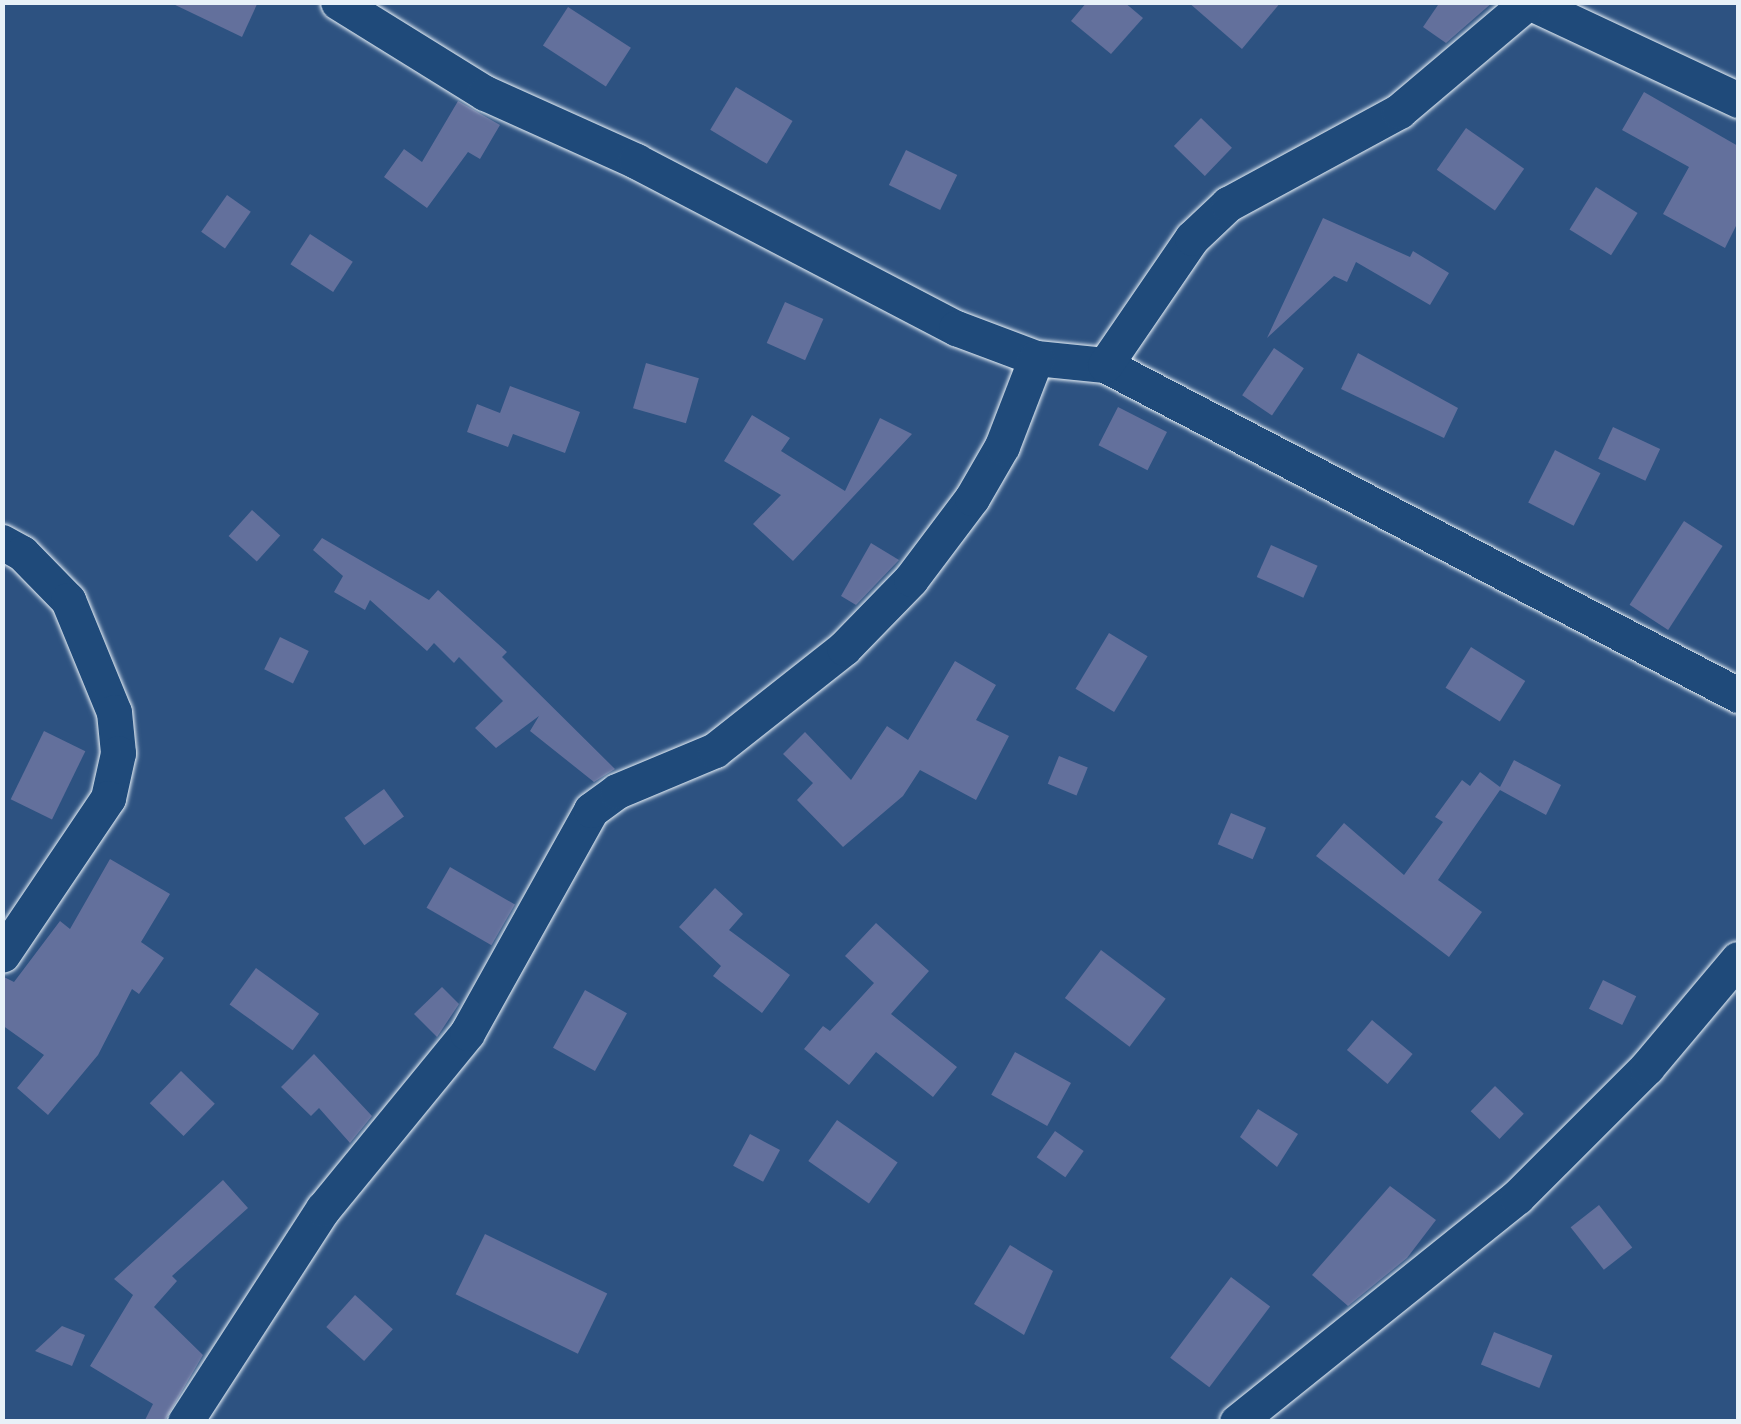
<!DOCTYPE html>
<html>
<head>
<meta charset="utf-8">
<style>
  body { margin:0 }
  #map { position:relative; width:1741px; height:1424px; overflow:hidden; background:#2d5281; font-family:"Balsamiq Sans",sans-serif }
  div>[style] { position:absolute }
  .building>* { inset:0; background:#63709c; transform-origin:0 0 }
  .roads { filter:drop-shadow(0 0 2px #e8f1f8) drop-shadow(0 0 2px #e8f1f8) }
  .minor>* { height:35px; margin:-17.5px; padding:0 17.5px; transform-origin:17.5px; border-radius:17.5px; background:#1f4a7a }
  span { translate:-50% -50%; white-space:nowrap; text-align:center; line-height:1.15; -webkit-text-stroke:10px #1f4a7a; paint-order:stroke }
  .frame { position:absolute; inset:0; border:5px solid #e8f1f8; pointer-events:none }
</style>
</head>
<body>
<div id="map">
  <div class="building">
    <div style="clip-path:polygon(169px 2px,258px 2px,242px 37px)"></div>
    <div style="clip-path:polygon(1087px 2px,1124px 2px,1143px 18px,1111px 54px,1071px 21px)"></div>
    <div style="clip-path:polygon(1188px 2px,1281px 2px,1242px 49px)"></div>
    <div style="clip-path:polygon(1440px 2px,1493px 2px,1446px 43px,1423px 27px)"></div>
    <div style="left:568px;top:7px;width:75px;height:46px;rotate:33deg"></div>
    <div style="left:736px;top:87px;width:66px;height:50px;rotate:31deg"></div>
    <div style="clip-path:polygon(1644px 92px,1738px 146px,1738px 222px,1725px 248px,1663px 214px,1689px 167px,1622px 130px)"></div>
    <div style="clip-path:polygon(458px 101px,500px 125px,480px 159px,468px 152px,427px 208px,384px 177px,404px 149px,422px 162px)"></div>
    <div style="left:1201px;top:118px;width:43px;height:39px;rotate:44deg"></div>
    <div style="left:1466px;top:128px;width:71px;height:51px;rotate:35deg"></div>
    <div style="left:906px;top:150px;width:57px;height:39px;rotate:26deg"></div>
    <div style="left:1596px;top:187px;width:49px;height:50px;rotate:32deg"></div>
    <div style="left:227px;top:195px;width:29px;height:45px;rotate:35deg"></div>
    <div style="clip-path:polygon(1323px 218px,1410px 257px,1413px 251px,1449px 273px,1430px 305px,1356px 262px,1347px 282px,1334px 276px,1267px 338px)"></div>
    <div style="left:310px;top:234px;width:51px;height:36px;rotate:33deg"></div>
    <div style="left:785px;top:302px;width:42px;height:45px;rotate:24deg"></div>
    <div style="left:1274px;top:348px;width:36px;height:57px;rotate:34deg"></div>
    <div style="clip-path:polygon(1358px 353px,1458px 408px,1444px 438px,1341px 389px)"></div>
    <div style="left:646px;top:363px;width:55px;height:47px;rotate:16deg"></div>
    <div style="clip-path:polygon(510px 386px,580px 412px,565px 453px,513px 434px,508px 447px,467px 432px,477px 404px,500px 413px)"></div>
    <div style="left:1118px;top:407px;width:55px;height:43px;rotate:27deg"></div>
    <div style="clip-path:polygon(752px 415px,790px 438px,781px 451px,845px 491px,880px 418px,912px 434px,793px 561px,753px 524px,781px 495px,724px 461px)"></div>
    <div style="left:1613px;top:427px;width:52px;height:35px;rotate:25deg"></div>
    <div style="left:1555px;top:450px;width:51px;height:59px;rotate:27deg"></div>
    <div style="left:252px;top:510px;width:38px;height:35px;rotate:42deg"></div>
    <div style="left:1684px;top:521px;width:46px;height:100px;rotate:33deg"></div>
    <div style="clip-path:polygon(322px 538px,429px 600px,438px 590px,507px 652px,502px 657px,615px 769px,594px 782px,530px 731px,539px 716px,496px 748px,475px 728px,503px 701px,459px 657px,454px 663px,434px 643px,427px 651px,370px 600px,365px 610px,334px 592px,343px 576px,313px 550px)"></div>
    <div style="clip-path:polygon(871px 543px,899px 560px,856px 605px,841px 596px)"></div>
    <div style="left:1271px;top:545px;width:51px;height:35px;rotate:24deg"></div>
    <div style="left:1109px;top:633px;width:45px;height:65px;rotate:31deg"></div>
    <div style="left:280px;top:637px;width:32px;height:36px;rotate:26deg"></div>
    <div style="left:1471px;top:647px;width:64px;height:48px;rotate:32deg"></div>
    <div style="clip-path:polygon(955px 661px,996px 685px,976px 720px,1009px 736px,976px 800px,920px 770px,903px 796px,843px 847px,797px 800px,813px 783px,783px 754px,805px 732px,851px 780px,887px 726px,908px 740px)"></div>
    <div style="left:44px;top:731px;width:46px;height:76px;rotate:26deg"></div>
    <div style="left:1059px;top:756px;width:31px;height:30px;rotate:22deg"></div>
    <div style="clip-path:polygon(1514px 760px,1561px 785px,1546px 815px,1500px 790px,1438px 880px,1482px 912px,1449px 957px,1316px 856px,1344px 823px,1404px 875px,1443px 822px,1435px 817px,1462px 780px,1470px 786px,1480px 772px,1500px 787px)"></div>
    <div style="left:384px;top:789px;width:34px;height:49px;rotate:54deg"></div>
    <div style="left:1231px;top:813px;width:38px;height:34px;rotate:23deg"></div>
    <div style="clip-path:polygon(110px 859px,170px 894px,141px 942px,164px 958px,139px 994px,132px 989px,98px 1055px,48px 1115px,17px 1088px,44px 1055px,2px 1025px,2px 976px,14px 982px,60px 921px,70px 929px)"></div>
    <div style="left:450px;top:867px;width:75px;height:47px;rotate:30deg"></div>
    <div style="clip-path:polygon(715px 888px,743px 914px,729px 930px,790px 975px,762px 1013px,713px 976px,721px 966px,679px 927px)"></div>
    <div style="clip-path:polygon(876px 923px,929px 971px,891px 1014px,957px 1067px,933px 1097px,876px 1052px,849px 1085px,804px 1049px,823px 1026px,830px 1031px,874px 983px,845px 956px)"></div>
    <div style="left:1101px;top:950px;width:81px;height:60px;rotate:37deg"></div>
    <div style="left:256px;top:968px;width:78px;height:45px;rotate:36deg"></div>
    <div style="left:1603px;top:980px;width:37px;height:32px;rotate:26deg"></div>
    <div style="clip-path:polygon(442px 987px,459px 1004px,437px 1037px,414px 1014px)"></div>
    <div style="left:585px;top:990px;width:48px;height:66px;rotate:29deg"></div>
    <div style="left:1372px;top:1020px;width:53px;height:39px;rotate:40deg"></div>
    <div style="left:1015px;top:1052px;width:64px;height:49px;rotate:29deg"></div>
    <div style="clip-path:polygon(314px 1054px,372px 1116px,350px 1143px,319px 1108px,311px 1116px,281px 1087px)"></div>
    <div style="left:181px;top:1071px;width:47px;height:45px;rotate:44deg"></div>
    <div style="left:1495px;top:1086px;width:40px;height:35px;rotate:44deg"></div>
    <div style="clip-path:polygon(1258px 1109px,1298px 1134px,1277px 1167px,1240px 1137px)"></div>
    <div style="left:837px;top:1120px;width:74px;height:50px;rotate:35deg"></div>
    <div style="left:1055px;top:1131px;width:35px;height:32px;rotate:35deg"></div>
    <div style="left:750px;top:1134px;width:34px;height:36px;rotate:28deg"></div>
    <div style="clip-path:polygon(223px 1180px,248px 1208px,172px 1276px,177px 1281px,154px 1307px,203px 1355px,164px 1422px,144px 1422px,153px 1404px,90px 1366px,133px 1295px,114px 1279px)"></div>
    <div style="clip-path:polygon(1390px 1186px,1436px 1220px,1407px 1258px,1348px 1306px,1312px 1275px)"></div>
    <div style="left:1599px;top:1205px;width:54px;height:36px;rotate:52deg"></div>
    <div style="left:485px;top:1234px;width:136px;height:67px;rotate:26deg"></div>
    <div style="clip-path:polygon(1010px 1245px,1053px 1271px,1024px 1335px,974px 1304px)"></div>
    <div style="left:1231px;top:1277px;width:49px;height:101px;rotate:37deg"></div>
    <div style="left:355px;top:1295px;width:51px;height:43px;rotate:42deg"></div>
    <div style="clip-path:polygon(62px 1326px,85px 1335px,72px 1366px,35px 1351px)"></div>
    <div style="left:1494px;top:1332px;width:63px;height:35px;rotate:22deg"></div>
  </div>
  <div class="roads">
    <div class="minor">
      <div style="left:338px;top:2px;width:173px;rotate:31.8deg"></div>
      <div style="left:485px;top:93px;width:166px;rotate:24.2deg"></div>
      <div style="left:636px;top:161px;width:361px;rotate:27.6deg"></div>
      <div style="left:956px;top:328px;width:85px;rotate:20.6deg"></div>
      <div style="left:1036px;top:358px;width:69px;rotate:5.8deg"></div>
      <div style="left:1105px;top:365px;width:714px;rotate:27.53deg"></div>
      <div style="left:1529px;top:2px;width:231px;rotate:25.1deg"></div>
      <div style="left:1105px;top:365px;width:154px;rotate:-55.6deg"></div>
      <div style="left:1192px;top:238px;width:50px;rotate:-43.4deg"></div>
      <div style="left:1228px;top:204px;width:195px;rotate:-28.5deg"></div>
      <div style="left:1399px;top:111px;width:169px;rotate:-40.2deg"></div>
      <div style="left:2px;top:542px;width:23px;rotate:29deg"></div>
      <div style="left:22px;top:553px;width:66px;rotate:45.6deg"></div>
      <div style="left:68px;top:600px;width:121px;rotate:67.7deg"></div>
      <div style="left:114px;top:712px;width:41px;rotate:84.4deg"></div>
      <div style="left:118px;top:753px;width:46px;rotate:102.5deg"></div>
      <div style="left:108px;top:798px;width:189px;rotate:124deg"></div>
      <div style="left:185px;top:1422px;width:254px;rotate:-57.1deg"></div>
      <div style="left:323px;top:1209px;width:227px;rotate:-50.7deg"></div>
      <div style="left:467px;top:1033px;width:255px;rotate:-60.9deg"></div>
      <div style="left:591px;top:810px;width:32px;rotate:-36deg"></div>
      <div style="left:617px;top:791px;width:106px;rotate:-22.7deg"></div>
      <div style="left:715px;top:750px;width:164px;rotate:-38.3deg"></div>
      <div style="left:844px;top:648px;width:96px;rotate:-45.8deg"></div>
      <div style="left:911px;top:579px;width:101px;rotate:-53deg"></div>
      <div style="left:972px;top:498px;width:60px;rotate:-60deg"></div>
      <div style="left:1002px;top:446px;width:94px;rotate:-68.9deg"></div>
      <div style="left:1237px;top:1422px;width:359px;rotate:-38.8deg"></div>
      <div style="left:1517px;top:1197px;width:184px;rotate:-45deg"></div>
      <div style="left:1647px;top:1067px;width:141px;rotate:-49.9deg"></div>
    </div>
  </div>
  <div class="frame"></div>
</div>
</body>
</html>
